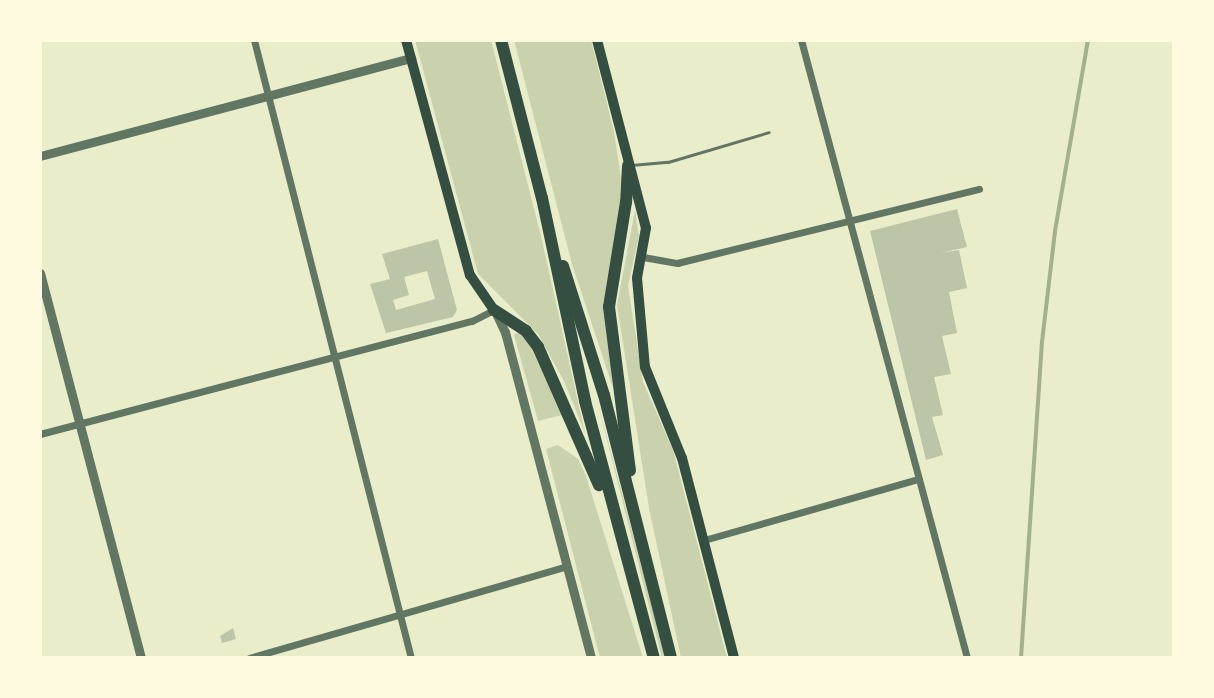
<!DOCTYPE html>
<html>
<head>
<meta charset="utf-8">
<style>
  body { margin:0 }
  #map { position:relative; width:1214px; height:698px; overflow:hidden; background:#e9edc9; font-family:"Fira Sans",sans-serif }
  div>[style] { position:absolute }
  .green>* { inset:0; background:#cad2ad }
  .stream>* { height:4px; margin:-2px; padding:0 2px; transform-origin:2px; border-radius:2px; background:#a3b18a }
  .building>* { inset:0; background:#bcc5a7 }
  .service>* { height:3px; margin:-1.5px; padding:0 1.5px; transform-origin:1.5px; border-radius:1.5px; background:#617663 }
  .minor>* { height:7px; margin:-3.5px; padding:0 3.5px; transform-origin:3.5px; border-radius:3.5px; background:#617663 }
  .tertiary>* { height:9px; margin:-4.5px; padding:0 4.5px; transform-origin:4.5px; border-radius:4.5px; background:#617663 }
  .secondary>* { height:10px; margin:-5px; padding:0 5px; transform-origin:5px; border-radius:5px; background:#344e41 }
  .trunk>* { height:12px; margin:-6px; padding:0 6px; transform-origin:6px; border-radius:6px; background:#344e41 }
  span { translate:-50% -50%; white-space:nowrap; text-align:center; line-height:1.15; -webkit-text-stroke:8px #fefae0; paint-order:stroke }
  .frame { position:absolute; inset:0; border:42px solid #fefae0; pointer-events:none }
</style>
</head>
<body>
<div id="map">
  <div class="green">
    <div style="clip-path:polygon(415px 40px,491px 40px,541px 236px,585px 433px,564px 381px,538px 334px,478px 274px)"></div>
    <div style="clip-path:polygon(514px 40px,591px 40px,614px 132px,621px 178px,620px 202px,605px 296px,613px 388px,572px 264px)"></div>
    <div style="clip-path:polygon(635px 210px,639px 236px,628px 286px,643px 382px,673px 450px,727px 658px,681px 658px,649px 508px,617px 305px)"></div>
    <div style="clip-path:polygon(518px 332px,528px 341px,562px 415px,538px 421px,514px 335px)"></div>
    <div style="clip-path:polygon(597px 400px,666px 658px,662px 658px)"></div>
    <div style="clip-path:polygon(558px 445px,578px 459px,586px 476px,643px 658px,600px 658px,546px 449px)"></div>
  </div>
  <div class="stream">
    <div style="left:1021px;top:658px;width:317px;rotate:-86.2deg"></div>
    <div style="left:1042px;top:342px;width:112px;rotate:-83.3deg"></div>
    <div style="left:1055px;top:231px;width:194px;rotate:-80.2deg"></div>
  </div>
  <div class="building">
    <div style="clip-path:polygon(957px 209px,967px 247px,940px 253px,959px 250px,967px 288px,949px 292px,957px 333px,942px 336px,951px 374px,934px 377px,943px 415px,932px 417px,943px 455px,926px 460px,870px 231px)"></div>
    <div style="clip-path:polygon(evenodd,438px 239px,457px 310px,453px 317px,386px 333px,370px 284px,390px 279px,382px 254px,438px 239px,427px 271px,435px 299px,396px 310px,393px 300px,409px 295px,404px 277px,427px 271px)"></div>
    <div style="clip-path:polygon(233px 628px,236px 639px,222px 643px,220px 636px)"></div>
  </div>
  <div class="service">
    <div style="left:631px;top:165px;width:37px;rotate:-5deg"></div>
    <div style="left:668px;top:162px;width:105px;rotate:-16.5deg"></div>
  </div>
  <div class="minor">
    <div style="left:254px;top:40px;width:638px;rotate:75.75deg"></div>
    <div style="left:801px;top:40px;width:640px;rotate:74.96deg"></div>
    <div style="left:643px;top:257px;width:35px;rotate:10deg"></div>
    <div style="left:677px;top:263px;width:311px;rotate:-13.8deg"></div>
    <div style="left:40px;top:434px;width:447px;rotate:-14.7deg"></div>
    <div style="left:472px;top:321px;width:25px;rotate:-27deg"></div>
    <div style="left:704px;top:540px;width:223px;rotate:-15.9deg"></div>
    <div style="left:249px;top:658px;width:331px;rotate:-16.1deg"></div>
  </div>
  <div class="tertiary">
    <div style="left:40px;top:156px;width:384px;rotate:-14.8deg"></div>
    <div style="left:40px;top:273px;width:398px;rotate:75.3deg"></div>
    <div style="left:496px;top:313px;width:21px;rotate:65deg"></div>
    <div style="left:505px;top:332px;width:337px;rotate:75.2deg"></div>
  </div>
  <div class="secondary">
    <div style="left:406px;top:40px;width:244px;rotate:74.8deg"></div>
    <div style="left:470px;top:275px;width:42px;rotate:55.6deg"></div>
    <div style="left:597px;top:40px;width:194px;rotate:75.4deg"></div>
    <div style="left:646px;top:228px;width:51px;rotate:100.2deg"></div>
    <div style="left:637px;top:278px;width:89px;rotate:84.9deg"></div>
    <div style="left:645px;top:367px;width:98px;rotate:67.9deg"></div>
    <div style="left:682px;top:458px;width:207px;rotate:75.4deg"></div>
  </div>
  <div class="trunk">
    <div style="left:501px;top:40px;width:163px;rotate:75.5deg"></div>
    <div style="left:542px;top:198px;width:208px;rotate:78deg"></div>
    <div style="left:585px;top:401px;width:266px;rotate:75deg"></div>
    <div style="left:628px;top:166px;width:36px;rotate:93deg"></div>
    <div style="left:626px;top:202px;width:106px;rotate:99.2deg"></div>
    <div style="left:609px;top:307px;width:165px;rotate:82.7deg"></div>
    <div style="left:563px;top:266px;width:135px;rotate:72.4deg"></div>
    <div style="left:604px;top:395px;width:271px;rotate:75.7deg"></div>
    <div style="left:494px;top:310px;width:38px;rotate:33deg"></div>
    <div style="left:526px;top:331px;width:20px;rotate:53deg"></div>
    <div style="left:538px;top:347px;width:151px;rotate:66.2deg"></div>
  </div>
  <div class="frame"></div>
</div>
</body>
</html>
